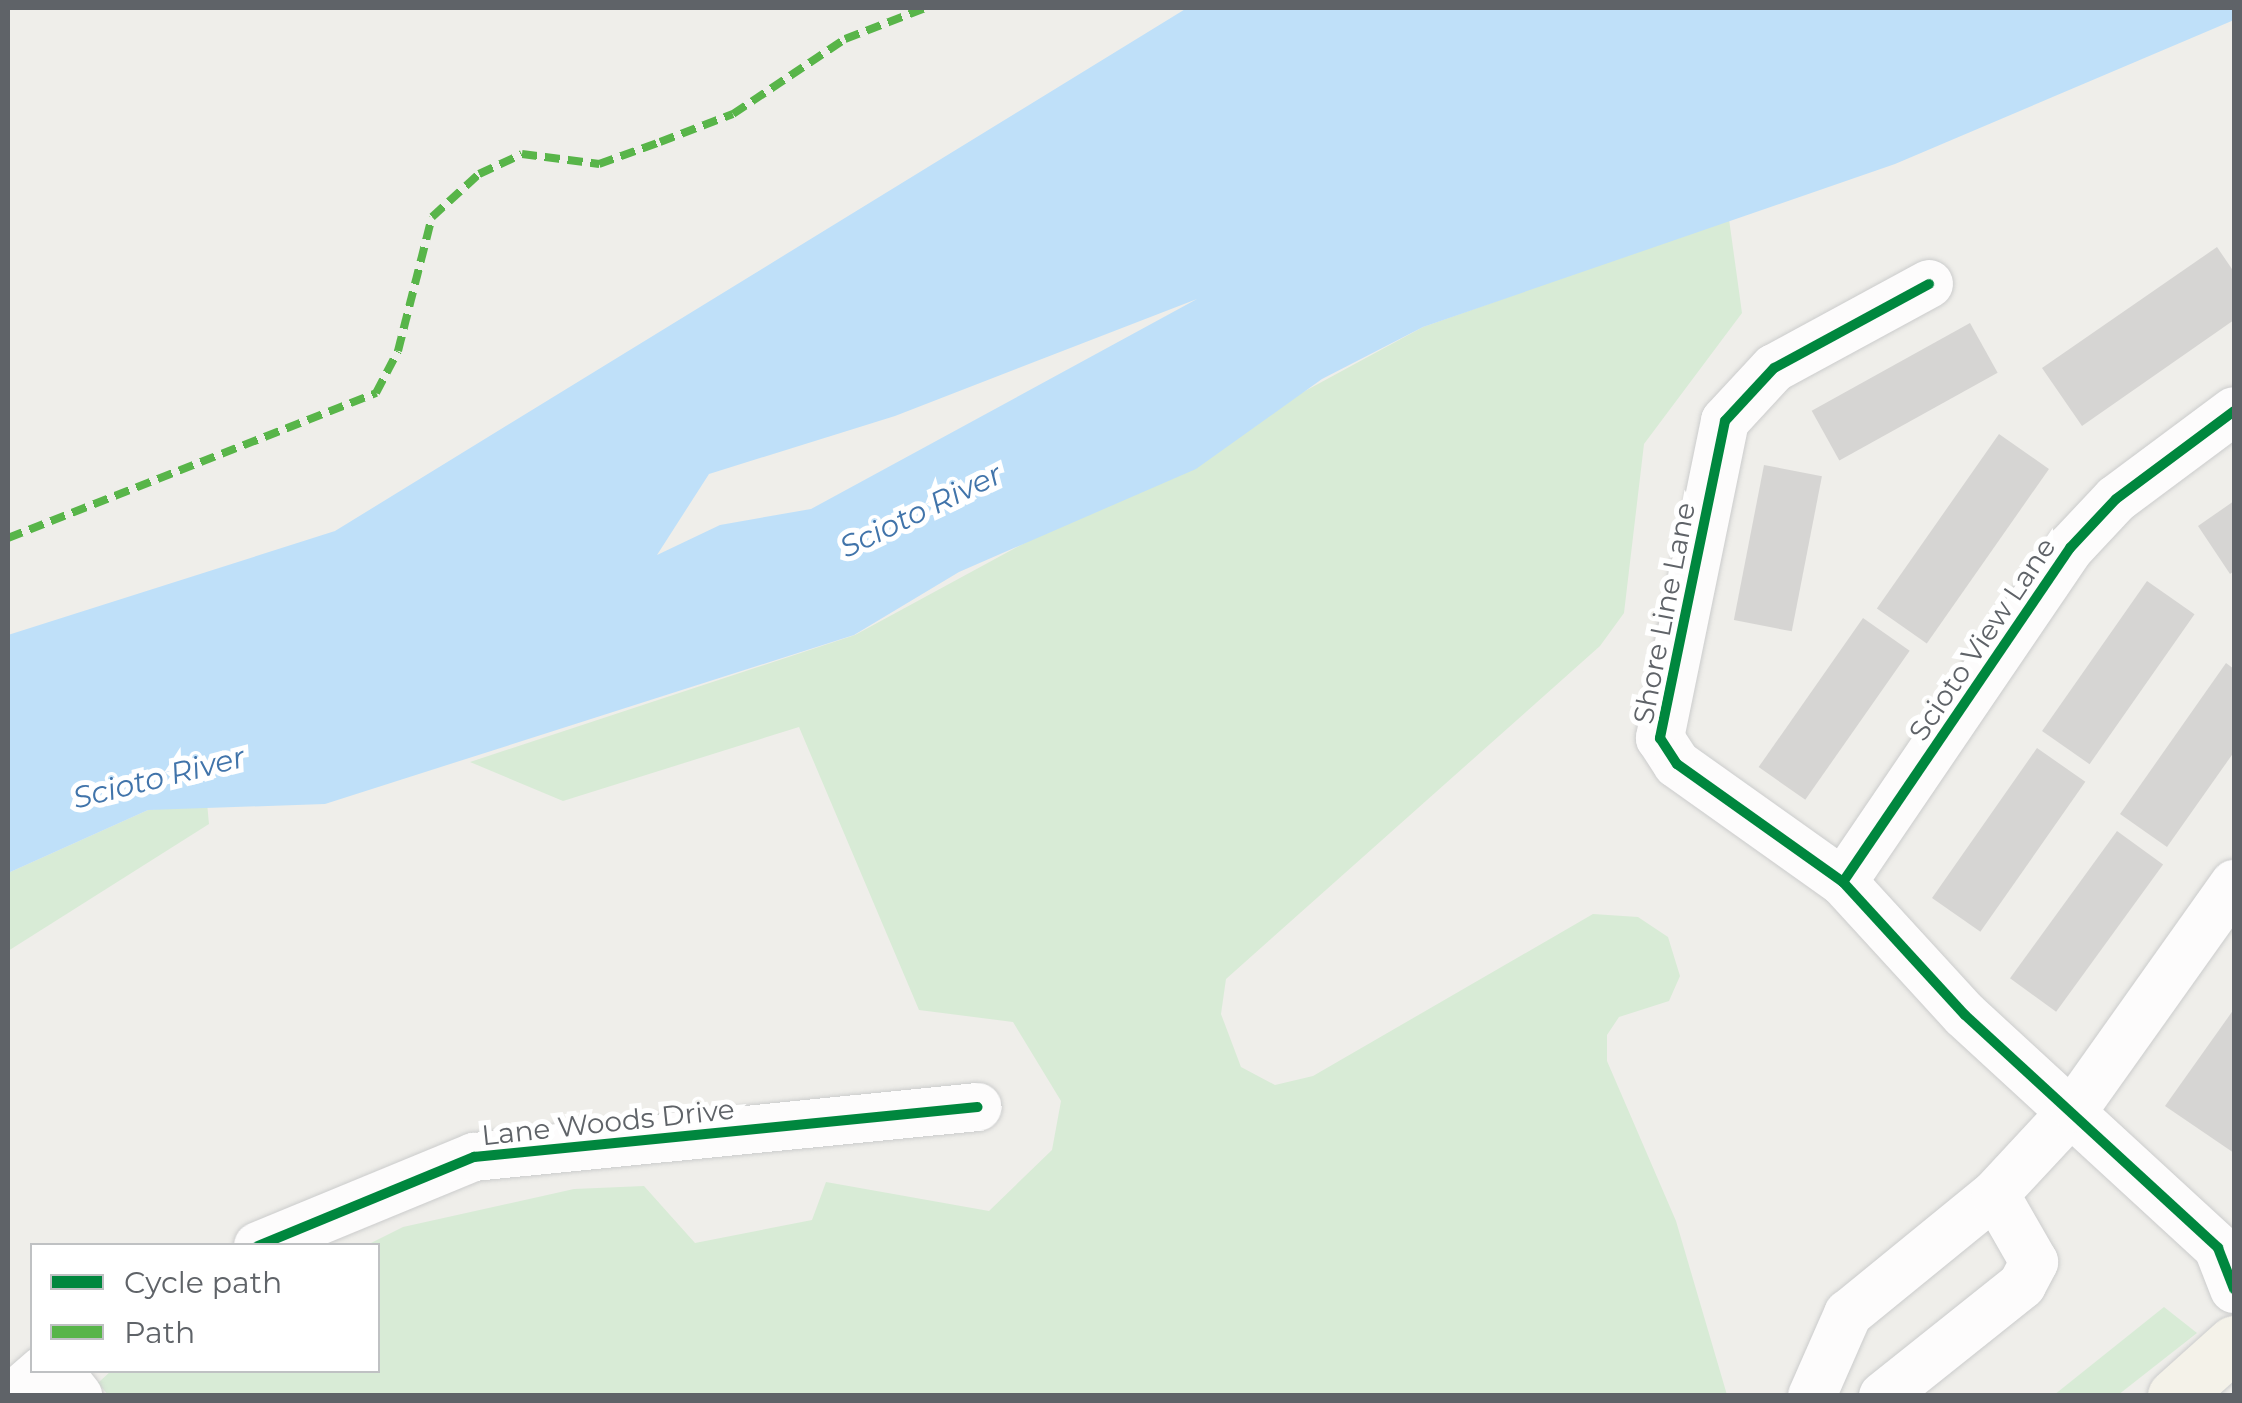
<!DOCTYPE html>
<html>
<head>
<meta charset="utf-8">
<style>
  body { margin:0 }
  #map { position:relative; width:2242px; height:1403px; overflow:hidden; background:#efeeea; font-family:Montserrat,sans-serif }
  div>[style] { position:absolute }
  .green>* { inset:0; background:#d8ebd6 }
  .water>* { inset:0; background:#bfe0f9 }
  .building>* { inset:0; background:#d6d5d3; transform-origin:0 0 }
  .roads { filter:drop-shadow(0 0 2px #cbcccc) drop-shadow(0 0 2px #cbcccc) }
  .minor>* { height:48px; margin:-24px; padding:0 24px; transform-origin:24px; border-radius:24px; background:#fdfcfc }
  .major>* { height:55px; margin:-27.5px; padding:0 27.5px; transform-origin:27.5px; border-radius:27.5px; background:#f4f2e9 }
  .quiet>* { height:8px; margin-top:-4px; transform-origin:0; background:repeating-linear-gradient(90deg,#58b549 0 15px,transparent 0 23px) }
  .cycleway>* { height:10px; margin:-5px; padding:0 5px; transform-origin:5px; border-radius:5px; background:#00873e }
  span { translate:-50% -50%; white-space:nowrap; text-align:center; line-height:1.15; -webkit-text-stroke:10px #fff; paint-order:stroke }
  .street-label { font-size:28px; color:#5f6368 }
  .water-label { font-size:30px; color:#4174aa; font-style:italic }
  .frame { position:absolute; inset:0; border:10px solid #5f6368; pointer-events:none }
  .legend { position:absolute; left:30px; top:1243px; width:350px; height:130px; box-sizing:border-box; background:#fff; border:2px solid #bfc1c3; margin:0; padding:12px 18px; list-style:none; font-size:30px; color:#5f6368 }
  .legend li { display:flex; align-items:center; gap:20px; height:50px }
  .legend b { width:50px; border:2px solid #bfc1c3 }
</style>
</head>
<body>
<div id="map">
  <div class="green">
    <div style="clip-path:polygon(1729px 219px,1742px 313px,1644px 444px,1624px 613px,1600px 646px,1226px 979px,1221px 1014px,1241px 1067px,1275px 1085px,1313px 1076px,1593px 914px,1638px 917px,1668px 937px,1680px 976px,1669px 1001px,1619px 1017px,1607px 1035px,1607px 1061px,1676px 1221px,1727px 1395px,109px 1396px,98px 1383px,112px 1370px,378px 1370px,378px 1246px,367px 1245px,403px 1227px,574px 1189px,644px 1186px,695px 1243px,812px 1220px,826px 1182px,989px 1211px,1052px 1150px,1061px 1101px,1013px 1022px,919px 1010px,799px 727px,563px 801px,470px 762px,855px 635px,1423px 327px)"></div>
    <div style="clip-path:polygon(207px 803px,209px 824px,8px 951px,8px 873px,148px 810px)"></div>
    <div style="clip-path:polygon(2164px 1307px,2197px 1333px,2118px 1395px,2054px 1395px)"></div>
  </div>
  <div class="water">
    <div style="clip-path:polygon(evenodd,1187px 8px,2234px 8px,2234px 20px,1895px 164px,1423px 327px,1322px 379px,1196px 469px,959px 572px,854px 635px,325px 804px,148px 810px,8px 873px,8px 635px,335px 531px,1187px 8px,1197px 299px,811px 509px,720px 525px,657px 555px,709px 474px,895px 416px,1197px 299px)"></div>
  </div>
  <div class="building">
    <div style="clip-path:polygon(2217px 247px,2234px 272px,2234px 320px,2082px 426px,2042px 368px)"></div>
    <div style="left:1970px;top:323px;width:57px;height:181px;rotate:61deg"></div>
    <div style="left:1999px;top:434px;width:61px;height:213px;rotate:35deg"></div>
    <div style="left:1764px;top:465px;width:59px;height:158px;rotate:11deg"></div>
    <div style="clip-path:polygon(2234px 501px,2234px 571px,2230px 574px,2198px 526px)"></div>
    <div style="left:2147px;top:581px;width:58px;height:183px;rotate:35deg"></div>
    <div style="left:1863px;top:618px;width:57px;height:182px;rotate:35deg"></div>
    <div style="clip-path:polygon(2226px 663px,2234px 669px,2234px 752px,2167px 847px,2120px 814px)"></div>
    <div style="left:2037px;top:748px;width:59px;height:183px;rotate:35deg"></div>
    <div style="left:2117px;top:831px;width:57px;height:182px;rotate:36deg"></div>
    <div style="clip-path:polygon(2234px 1009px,2234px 1153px,2165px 1106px)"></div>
  </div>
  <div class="roads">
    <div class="minor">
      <div style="left:1929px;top:284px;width:176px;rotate:151.5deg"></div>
      <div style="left:1774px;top:368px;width:72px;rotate:132.8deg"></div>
      <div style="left:1725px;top:421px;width:324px;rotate:101.6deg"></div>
      <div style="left:1660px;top:738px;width:31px;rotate:57deg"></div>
      <div style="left:1677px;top:764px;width:204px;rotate:35.4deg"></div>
      <div style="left:1843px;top:882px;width:180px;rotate:47.5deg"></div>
      <div style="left:1965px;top:1015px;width:344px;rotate:42.6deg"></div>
      <div style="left:2218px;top:1248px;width:44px;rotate:68.7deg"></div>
      <div style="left:1843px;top:882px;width:404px;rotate:-55.8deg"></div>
      <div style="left:2070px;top:548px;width:67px;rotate:-46.8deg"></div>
      <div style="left:2116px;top:499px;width:147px;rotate:-36.7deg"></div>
      <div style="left:258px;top:1246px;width:234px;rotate:-22.4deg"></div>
      <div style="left:474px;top:1157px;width:506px;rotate:-5.67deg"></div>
      <div style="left:58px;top:1370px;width:33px;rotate:52deg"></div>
      <div style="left:13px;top:1396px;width:40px;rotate:-41deg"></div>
      <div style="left:1812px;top:1396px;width:90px;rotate:-66.3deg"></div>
      <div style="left:1848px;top:1314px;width:190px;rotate:-39.2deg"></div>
      <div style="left:1995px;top:1194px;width:117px;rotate:-47.1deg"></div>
      <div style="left:2075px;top:1108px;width:275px;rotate:-54.6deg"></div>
      <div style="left:1883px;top:1396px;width:178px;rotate:-38.6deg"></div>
      <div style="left:2022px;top:1285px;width:26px;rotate:-62deg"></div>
      <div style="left:2034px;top:1262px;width:78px;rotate:-119.8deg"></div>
    </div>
    <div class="major">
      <div style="left:2175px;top:1396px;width:79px;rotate:-41.9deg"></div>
    </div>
  </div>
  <div class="quiet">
    <div style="left:8px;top:538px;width:396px;rotate:-21.5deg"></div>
    <div style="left:376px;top:393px;width:47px;rotate:-62.4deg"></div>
    <div style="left:398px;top:351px;width:138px;rotate:-75.8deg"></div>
    <div style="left:432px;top:217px;width:64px;rotate:-42.5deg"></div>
    <div style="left:479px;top:174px;width:47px;rotate:-24.9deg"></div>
    <div style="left:522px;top:154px;width:78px;rotate:7.4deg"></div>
    <div style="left:599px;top:164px;width:65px;rotate:-19.8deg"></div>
    <div style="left:660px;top:142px;width:78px;rotate:-21deg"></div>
    <div style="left:733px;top:114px;width:135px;rotate:-33.8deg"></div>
    <div style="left:845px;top:39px;width:86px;rotate:-21.2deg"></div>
  </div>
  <div class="cycleway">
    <div style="left:1929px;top:284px;width:176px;rotate:151.5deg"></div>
    <div style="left:1774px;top:368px;width:72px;rotate:132.8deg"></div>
    <div style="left:1725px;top:421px;width:324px;rotate:101.6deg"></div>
    <div style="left:1660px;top:738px;width:31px;rotate:57deg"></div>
    <div style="left:1677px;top:764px;width:204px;rotate:35.4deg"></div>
    <div style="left:1843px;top:882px;width:180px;rotate:47.5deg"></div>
    <div style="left:1965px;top:1015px;width:344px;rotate:42.6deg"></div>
    <div style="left:2218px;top:1248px;width:44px;rotate:68.7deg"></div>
    <div style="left:1843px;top:882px;width:404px;rotate:-55.8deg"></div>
    <div style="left:2070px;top:548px;width:67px;rotate:-46.8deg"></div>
    <div style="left:2116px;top:499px;width:147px;rotate:-36.7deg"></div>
    <div style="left:258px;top:1246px;width:234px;rotate:-22.4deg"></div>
    <div style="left:474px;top:1157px;width:506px;rotate:-5.67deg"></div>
  </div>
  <div class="street-label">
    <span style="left:1664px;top:613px;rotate:-79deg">Shore Line Lane</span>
    <span style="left:1982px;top:639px;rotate:-56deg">Scioto View Lane</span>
    <span style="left:608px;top:1122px;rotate:-6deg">Lane Woods Drive</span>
  </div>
  <div class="water-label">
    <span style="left:921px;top:511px;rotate:-26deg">Scioto River</span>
    <span style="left:159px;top:778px;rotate:-14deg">Scioto River</span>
  </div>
  <div class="frame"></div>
  <ul class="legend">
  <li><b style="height:12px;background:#00873e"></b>Cycle path</li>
  <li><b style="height:12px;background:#58b549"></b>Path</li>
  </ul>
</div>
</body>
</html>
